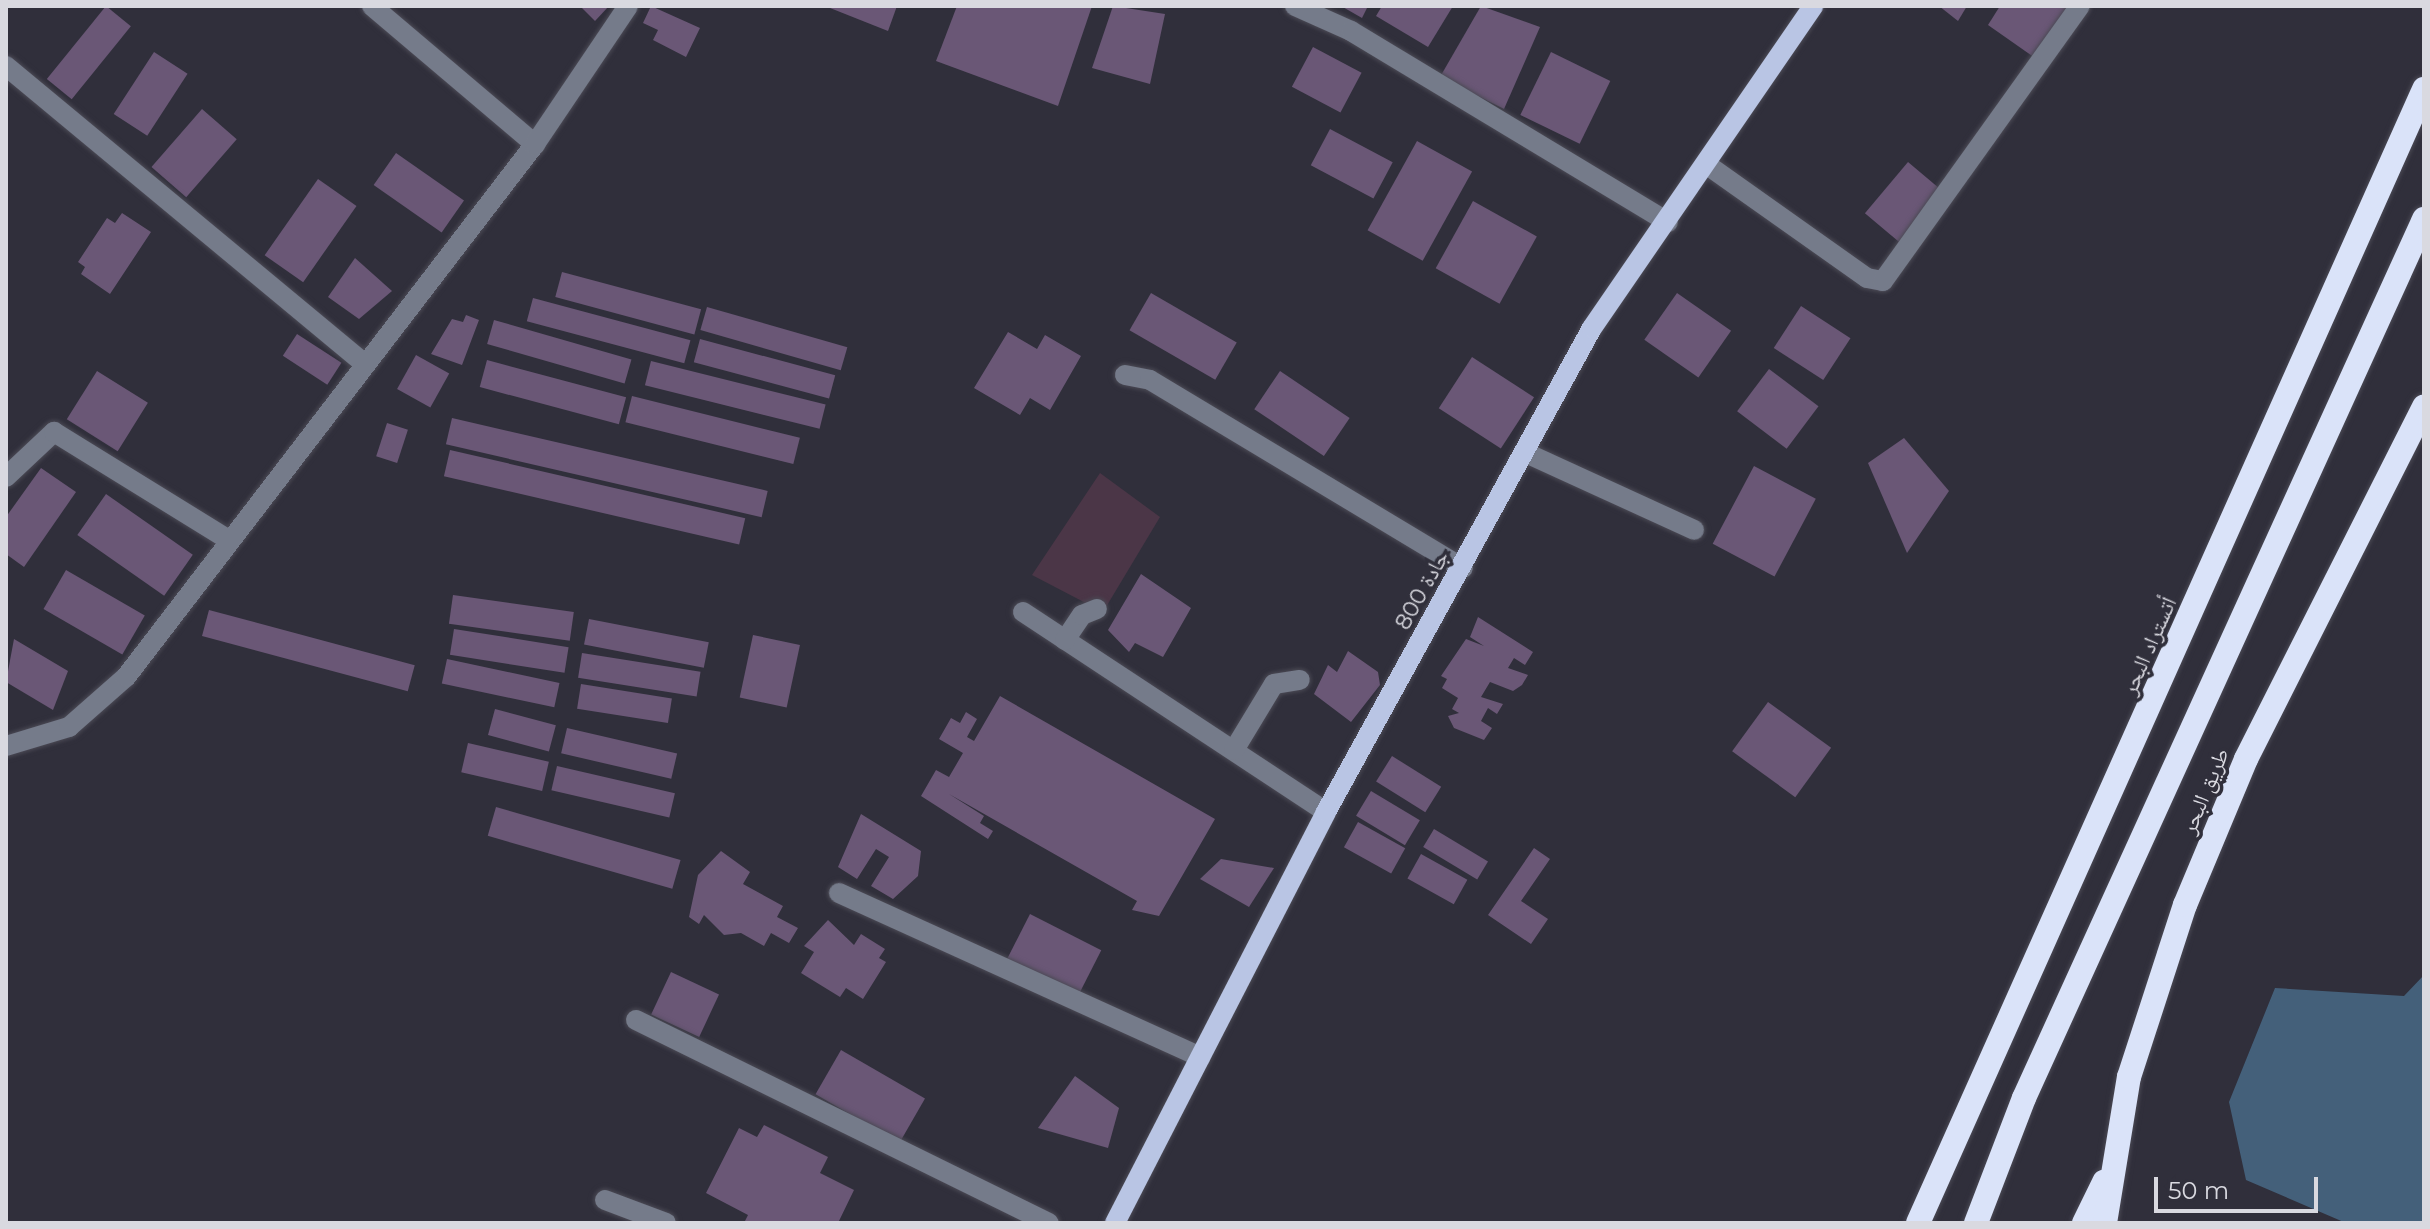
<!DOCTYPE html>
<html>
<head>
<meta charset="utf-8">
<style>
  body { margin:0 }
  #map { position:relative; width:2430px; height:1229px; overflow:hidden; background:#302f3b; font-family:Montserrat,"Noto Naskh Arabic",sans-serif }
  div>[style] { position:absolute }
  .green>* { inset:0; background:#4b3647 }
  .water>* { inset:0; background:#44607a }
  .building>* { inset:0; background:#6a5776; transform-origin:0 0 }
  .roads { filter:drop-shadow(0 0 2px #4b4a55) drop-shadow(0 0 2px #4b4a55) }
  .minor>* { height:20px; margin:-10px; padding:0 10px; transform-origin:10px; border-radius:10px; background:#757b8a }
  .major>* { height:20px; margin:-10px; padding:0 10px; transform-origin:10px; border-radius:10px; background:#b9c5e4 }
  .highway>* { height:24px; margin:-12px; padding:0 12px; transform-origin:12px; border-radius:12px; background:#dae3f9 }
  span { translate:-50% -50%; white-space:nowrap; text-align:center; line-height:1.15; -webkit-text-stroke:7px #302f3b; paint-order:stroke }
  .street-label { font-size:22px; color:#d9d9e0 }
  .frame { position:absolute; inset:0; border:8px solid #d9d9e0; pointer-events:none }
  .scale { position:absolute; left:2154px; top:1177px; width:164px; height:36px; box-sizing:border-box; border:4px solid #d9d9e0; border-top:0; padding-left:10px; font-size:24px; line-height:28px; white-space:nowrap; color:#d9d9e0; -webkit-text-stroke:6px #302f3b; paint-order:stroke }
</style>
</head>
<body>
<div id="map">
  <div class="green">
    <div style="clip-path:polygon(1100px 473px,1160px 517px,1103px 612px,1032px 575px)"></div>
  </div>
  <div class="water">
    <div style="clip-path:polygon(2424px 975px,2424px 1223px,2346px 1223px,2246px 1180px,2229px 1102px,2275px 988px,2404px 996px)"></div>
  </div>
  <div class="building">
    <div style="left:106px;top:6px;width:32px;height:94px;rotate:39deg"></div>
    <div style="clip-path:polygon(580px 6px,609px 6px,595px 21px)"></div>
    <div style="clip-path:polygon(651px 6px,700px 28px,686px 57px,653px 40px,658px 30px,643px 23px)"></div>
    <div style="clip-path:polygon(825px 6px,897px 6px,888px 31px)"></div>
    <div style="clip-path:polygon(957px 6px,1092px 6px,1058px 106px,936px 61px)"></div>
    <div style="clip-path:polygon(1113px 6px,1165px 14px,1150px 84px,1092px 68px)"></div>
    <div style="clip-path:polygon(1341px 6px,1368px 6px,1362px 18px)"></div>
    <div style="clip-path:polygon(1382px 6px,1453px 6px,1428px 47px,1376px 16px)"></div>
    <div style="clip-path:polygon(1481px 6px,1540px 27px,1504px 109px,1440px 77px)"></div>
    <div style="clip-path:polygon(1939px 6px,1967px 6px,1958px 21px)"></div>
    <div style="clip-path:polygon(2000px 6px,2074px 6px,2038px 60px,1988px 25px)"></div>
    <div style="left:1313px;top:47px;width:55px;height:45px;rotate:28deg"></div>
    <div style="left:154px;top:52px;width:40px;height:74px;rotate:33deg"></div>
    <div style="left:1551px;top:52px;width:66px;height:70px;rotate:26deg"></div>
    <div style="left:202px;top:109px;width:46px;height:77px;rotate:41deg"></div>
    <div style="left:1330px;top:129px;width:71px;height:41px;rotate:28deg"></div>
    <div style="left:1417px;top:141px;width:63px;height:102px;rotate:29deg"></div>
    <div style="left:396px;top:153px;width:83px;height:39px;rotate:35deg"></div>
    <div style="left:1908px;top:162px;width:45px;height:67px;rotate:40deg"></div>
    <div style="left:318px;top:179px;width:47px;height:93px;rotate:35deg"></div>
    <div style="left:1473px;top:201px;width:73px;height:77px;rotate:29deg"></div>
    <div style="clip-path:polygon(122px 213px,151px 232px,110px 294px,81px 274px,85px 267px,78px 262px,107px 218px,115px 223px)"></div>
    <div style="clip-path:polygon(355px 258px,392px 291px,359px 319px,328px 297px)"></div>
    <div style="left:562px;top:272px;width:144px;height:26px;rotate:15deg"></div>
    <div style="left:1151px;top:293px;width:99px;height:43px;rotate:30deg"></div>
    <div style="left:1677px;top:293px;width:66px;height:57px;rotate:35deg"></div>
    <div style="left:533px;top:298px;width:163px;height:24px;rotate:15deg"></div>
    <div style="left:1801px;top:306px;width:59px;height:50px;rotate:33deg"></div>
    <div style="left:707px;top:307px;width:146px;height:24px;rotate:16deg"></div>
    <div style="clip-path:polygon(466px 315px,479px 320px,462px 365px,431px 354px,452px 319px,463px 322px)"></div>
    <div style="left:494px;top:320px;width:143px;height:25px;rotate:16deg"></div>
    <div style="clip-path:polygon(1008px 332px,1037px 349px,1045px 335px,1081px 356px,1050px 410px,1030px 398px,1020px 415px,974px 388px)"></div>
    <div style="left:297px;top:334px;width:53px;height:26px;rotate:33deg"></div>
    <div style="left:700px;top:339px;width:140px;height:24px;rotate:15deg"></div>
    <div style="left:416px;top:355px;width:38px;height:39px;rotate:29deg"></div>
    <div style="left:1472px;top:357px;width:74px;height:61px;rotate:33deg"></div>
    <div style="left:487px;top:360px;width:144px;height:28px;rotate:15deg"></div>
    <div style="left:651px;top:361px;width:180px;height:25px;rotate:14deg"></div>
    <div style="left:1769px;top:369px;width:62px;height:53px;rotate:37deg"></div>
    <div style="left:97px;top:371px;width:60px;height:57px;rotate:32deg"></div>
    <div style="left:1280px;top:371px;width:84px;height:46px;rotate:34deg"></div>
    <div style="left:632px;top:396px;width:173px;height:27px;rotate:14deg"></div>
    <div style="left:452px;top:418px;width:324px;height:27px;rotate:13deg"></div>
    <div style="left:387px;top:423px;width:22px;height:35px;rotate:18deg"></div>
    <div style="clip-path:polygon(1904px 438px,1949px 491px,1907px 553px,1868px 463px)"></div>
    <div style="left:450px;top:450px;width:303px;height:27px;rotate:13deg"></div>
    <div style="left:1754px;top:466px;width:70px;height:88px;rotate:28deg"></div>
    <div style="clip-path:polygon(41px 468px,76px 492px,24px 567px,6px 554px,6px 517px)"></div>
    <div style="left:106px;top:494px;width:106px;height:50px;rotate:35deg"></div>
    <div style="left:66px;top:570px;width:91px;height:45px;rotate:30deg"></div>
    <div style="clip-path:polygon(1141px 574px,1191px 608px,1163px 657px,1135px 643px,1129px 652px,1108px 630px)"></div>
    <div style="left:453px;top:595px;width:122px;height:29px;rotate:8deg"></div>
    <div style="left:209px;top:610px;width:213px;height:27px;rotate:15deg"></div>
    <div style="clip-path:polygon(1478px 617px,1533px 652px,1525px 665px,1514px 658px,1508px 668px,1528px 675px,1522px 685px,1513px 691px,1490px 682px,1481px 697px,1503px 704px,1497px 714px,1488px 708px,1481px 721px,1492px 728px,1484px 740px,1454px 728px,1448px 716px,1459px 713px,1452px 709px,1458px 698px,1442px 688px,1447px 679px,1441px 676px,1466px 639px,1484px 646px,1470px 637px)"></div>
    <div style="left:589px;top:619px;width:122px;height:26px;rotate:11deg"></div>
    <div style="left:454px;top:629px;width:116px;height:26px;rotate:9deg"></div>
    <div style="left:753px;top:635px;width:48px;height:64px;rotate:12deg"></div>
    <div style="clip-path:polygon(14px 639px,68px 671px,53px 710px,6px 682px)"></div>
    <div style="clip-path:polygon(1348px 651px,1378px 672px,1380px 685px,1351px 722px,1314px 694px,1328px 665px,1337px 672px)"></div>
    <div style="left:582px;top:653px;width:120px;height:25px;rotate:9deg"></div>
    <div style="left:447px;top:659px;width:115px;height:25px;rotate:12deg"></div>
    <div style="left:581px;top:684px;width:92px;height:25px;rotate:9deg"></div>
    <div style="clip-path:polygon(1000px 696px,1215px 819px,1159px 916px,1132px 910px,1137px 901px,949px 794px,984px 816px,980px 823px,993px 831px,988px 839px,921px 796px,936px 770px,949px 777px,963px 753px,939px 739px,951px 718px,960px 723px,966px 712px,977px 719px,967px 737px,974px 741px)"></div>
    <div style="left:1768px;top:702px;width:78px;height:61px;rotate:36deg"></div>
    <div style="left:495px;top:709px;width:63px;height:27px;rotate:15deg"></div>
    <div style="left:567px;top:728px;width:113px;height:26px;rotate:13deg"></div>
    <div style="left:468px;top:743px;width:83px;height:30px;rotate:13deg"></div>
    <div style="left:1392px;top:756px;width:58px;height:30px;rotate:32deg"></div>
    <div style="left:557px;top:766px;width:121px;height:25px;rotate:13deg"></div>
    <div style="left:1371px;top:791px;width:57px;height:29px;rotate:31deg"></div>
    <div style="left:496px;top:807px;width:192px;height:30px;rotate:16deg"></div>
    <div style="clip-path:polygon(861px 814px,921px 851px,918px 876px,893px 899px,871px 886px,889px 857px,876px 849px,857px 879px,838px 867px)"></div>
    <div style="left:1358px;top:822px;width:54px;height:29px;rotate:29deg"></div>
    <div style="left:1434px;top:829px;width:63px;height:21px;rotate:31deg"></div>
    <div style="clip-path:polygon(1534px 848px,1550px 859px,1521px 901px,1548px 919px,1531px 944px,1488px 915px)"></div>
    <div style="clip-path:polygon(721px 851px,750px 872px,743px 884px,783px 906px,777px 917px,798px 928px,789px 943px,771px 933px,764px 946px,741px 933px,724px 935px,704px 915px,699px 924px,689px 917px,698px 875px)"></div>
    <div style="left:1421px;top:854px;width:53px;height:28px;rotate:29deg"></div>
    <div style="clip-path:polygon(1221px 859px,1274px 868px,1249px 907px,1200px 879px)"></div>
    <div style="left:1030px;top:914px;width:80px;height:53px;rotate:27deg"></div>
    <div style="clip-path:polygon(828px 920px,854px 945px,861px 934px,885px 949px,879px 958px,886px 962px,863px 999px,846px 988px,840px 997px,801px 973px,814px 952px,804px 946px)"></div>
    <div style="left:671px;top:972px;width:53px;height:47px;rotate:25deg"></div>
    <div style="left:841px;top:1050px;width:97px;height:51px;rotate:30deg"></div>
    <div style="clip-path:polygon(1075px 1076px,1119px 1108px,1108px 1148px,1038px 1128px)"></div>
    <div style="clip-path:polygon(764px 1125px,828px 1157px,820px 1173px,854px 1190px,838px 1223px,744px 1223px,748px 1215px,706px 1193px,739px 1128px,757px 1137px)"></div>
  </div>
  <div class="roads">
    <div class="minor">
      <div style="left:372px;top:6px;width:214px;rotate:40.3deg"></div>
      <div style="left:1295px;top:6px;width:61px;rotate:24.1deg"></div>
      <div style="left:1351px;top:31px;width:370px;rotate:31.1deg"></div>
      <div style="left:6px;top:66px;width:467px;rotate:39.7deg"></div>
      <div style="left:1706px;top:164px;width:197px;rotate:35.3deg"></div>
      <div style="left:1867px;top:278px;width:16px;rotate:11deg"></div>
      <div style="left:1883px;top:281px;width:338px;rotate:-54.4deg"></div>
      <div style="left:1125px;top:375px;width:25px;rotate:11deg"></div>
      <div style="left:1150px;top:380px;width:365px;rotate:31deg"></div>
      <div style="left:1524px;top:452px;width:187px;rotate:24.6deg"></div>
      <div style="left:6px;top:477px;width:66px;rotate:-43.2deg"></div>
      <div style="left:54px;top:432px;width:206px;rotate:31.7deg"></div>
      <div style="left:1023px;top:612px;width:363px;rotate:33.4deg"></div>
      <div style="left:1065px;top:640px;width:30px;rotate:-56deg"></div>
      <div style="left:1082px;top:615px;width:16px;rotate:-22deg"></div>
      <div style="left:6px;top:746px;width:66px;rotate:-16.8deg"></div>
      <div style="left:69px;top:727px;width:76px;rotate:-41.3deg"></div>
      <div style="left:126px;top:677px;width:672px;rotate:-52.5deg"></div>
      <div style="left:535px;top:144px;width:166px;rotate:-56deg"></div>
      <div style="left:1234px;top:750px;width:77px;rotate:-58.8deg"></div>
      <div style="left:1274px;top:684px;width:26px;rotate:-9deg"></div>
      <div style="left:839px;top:893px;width:397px;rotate:24.4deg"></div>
      <div style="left:636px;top:1020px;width:460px;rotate:26.2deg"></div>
      <div style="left:605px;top:1200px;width:65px;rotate:20.7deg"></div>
    </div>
    <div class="major">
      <div style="left:1115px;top:1223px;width:462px;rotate:-62.8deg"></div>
      <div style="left:1326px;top:812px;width:552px;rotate:-61.21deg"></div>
      <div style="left:1592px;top:328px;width:391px;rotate:-55.5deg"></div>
    </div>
    <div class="highway">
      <div style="left:1918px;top:1223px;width:1242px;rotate:-65.95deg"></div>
      <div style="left:1976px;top:1223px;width:134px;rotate:-69deg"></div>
      <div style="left:2024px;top:1098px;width:966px;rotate:-65.53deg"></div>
      <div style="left:2084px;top:1223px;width:46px;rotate:-64deg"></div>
      <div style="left:2105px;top:1223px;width:148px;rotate:-80.7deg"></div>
      <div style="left:2129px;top:1077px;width:181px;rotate:-72deg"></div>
      <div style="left:2185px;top:905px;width:158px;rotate:-67.3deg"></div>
      <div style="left:2246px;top:759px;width:395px;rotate:-63.2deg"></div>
    </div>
  </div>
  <div class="street-label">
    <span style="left:1422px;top:590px;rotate:-61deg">جادة 800</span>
    <span style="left:2149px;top:646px;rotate:-66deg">أتستراد البحر</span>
    <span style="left:2205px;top:791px;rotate:-67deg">طريق البحر</span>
  </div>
  <div class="frame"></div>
  <div class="scale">50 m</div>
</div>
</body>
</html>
